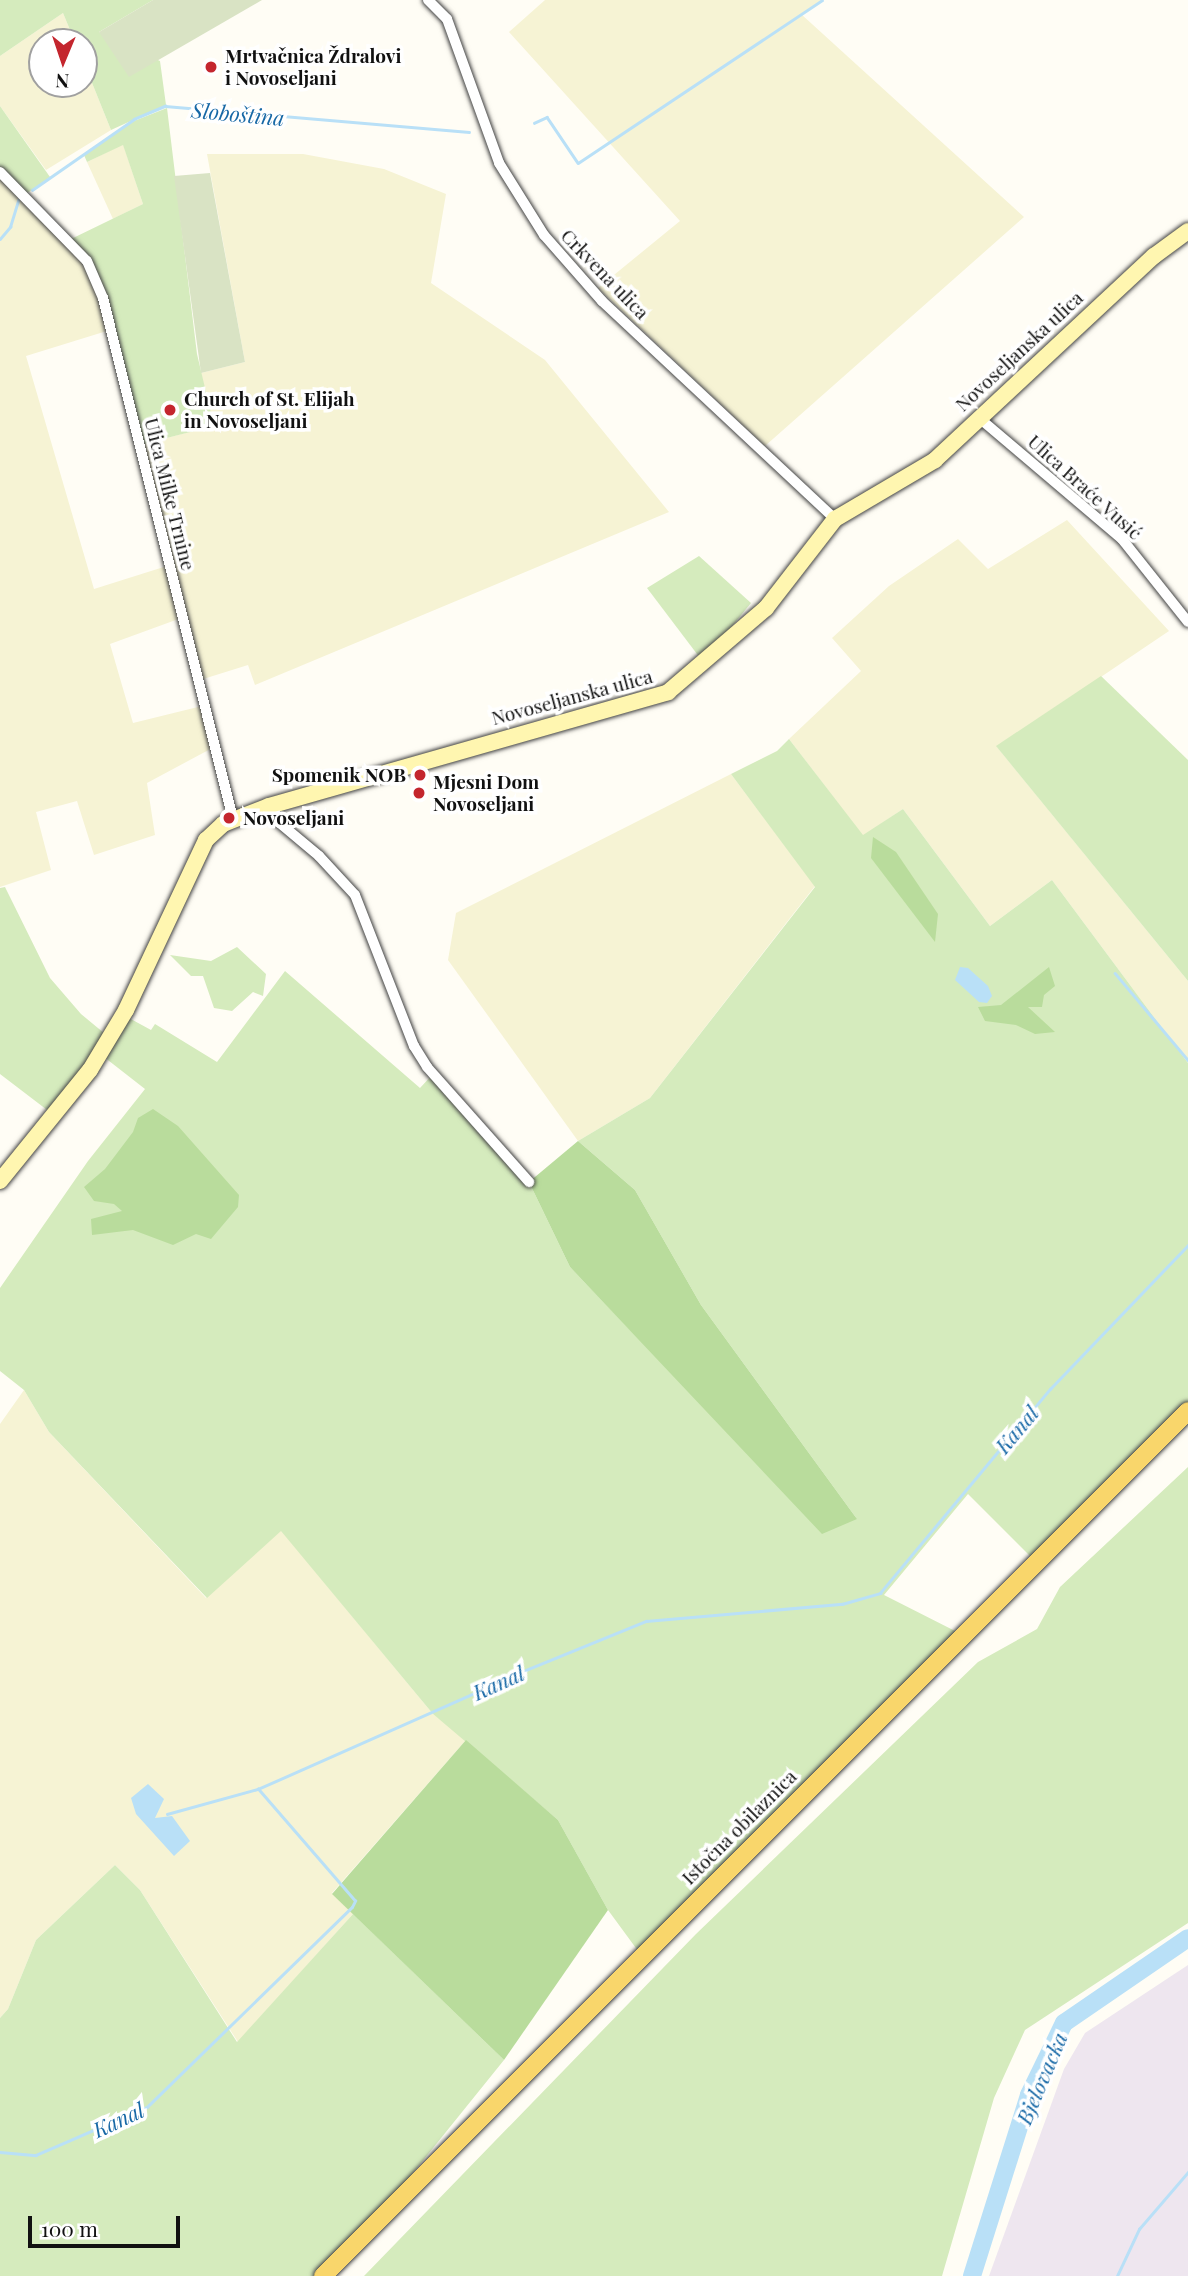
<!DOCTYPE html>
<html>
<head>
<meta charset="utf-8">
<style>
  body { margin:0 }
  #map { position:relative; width:1188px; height:2276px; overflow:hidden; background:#fffdf5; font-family:"Playfair Display",serif }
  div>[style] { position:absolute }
  .industrial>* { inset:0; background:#eee6ef }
  .farmland>* { inset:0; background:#f6f3d4 }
  .green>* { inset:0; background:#d5ebbd }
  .forest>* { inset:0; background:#b9dc9c }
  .cemetery>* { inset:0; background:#d9e3c4 }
  .water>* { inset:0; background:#b9e0f7 }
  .stream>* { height:2.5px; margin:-1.25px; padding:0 1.25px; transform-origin:1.25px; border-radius:1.25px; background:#b9e0f7 }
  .river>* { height:18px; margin:-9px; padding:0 9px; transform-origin:9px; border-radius:9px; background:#b9e0f7 }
  .roads { filter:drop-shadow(0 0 2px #444) drop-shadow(0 0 2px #444) }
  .street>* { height:10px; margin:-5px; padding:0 5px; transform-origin:5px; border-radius:5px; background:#fff }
  .secondary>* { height:16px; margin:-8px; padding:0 8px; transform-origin:8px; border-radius:8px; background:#fff6b0 }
  .primary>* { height:18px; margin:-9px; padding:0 9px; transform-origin:9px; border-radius:9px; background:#f9d66b }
  .dots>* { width:19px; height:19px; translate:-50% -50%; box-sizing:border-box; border:4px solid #fff; border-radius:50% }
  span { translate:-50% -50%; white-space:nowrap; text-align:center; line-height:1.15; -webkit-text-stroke:7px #fff; paint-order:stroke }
  .poi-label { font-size:19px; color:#111; font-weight:700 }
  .left { translate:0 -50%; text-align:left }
  .right { translate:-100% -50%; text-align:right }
  .street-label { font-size:19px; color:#111 }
  .water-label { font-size:21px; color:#1768a6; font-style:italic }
  .north { position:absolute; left:28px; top:28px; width:70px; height:70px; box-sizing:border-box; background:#fff; border:2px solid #a0a0a0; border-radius:50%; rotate:182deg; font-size:19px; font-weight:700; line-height:28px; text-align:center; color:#111 }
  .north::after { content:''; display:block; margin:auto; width:24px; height:32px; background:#c4262e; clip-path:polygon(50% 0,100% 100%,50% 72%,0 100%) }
  .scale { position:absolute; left:28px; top:2216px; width:152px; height:32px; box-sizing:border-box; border:4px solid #111; border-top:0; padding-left:9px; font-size:21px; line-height:24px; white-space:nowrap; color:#111; -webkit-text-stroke:5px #fff; paint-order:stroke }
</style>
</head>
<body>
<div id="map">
  <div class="industrial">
    <div style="clip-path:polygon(1188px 1965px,1188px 2276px,989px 2276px,1064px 2069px,1085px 2033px)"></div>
  </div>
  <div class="farmland">
    <div style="clip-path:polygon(545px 0,822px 0,801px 14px,1024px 217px,765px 446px,598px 288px,680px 221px,509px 32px)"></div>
    <div style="clip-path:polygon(63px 13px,75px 42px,42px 42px,42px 84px,84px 84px,84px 63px,111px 130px,46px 170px,0 106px,0 56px)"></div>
    <div style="clip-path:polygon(123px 144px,143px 204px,113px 219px,87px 162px)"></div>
    <div style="clip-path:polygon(207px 154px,303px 154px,384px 169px,446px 194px,431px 283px,545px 360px,669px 512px,255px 685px,248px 665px,200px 680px,184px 617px,110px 644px,133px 723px,206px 705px,216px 746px,147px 783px,155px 835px,94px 855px,77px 801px,36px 812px,51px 870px,0 887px,0 172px,87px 261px,110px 330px,26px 356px,94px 589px,170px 565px,139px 445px,213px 426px,201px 373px,245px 362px)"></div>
    <div style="clip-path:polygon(1067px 520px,1169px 631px,997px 747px,1188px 981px,1188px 1063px,1052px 880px,990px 926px,903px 809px,863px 836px,789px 739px,861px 671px,832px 638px,889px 586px,958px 539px,988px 569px)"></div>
    <div style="clip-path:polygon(731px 774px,815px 886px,650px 1098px,578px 1141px,448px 960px,456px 913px)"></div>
    <div style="clip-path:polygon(24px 1390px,49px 1432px,206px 1598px,281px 1530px,433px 1714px,466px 1740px,332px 1893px,353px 1914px,238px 2042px,140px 1890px,115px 1865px,36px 1940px,8px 2009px,0 2018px,0 1424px)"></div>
  </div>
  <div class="green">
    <div style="clip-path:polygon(0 0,153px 0,99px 32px,160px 61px,166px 105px,111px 130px,84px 63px,84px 42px,75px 42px,63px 13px,0 56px)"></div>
    <div style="clip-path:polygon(0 106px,50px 177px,26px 194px,0 170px)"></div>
    <div style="clip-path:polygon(167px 108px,197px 354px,214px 426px,139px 445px,103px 298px,69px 240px,143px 204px,123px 145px,87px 162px,84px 155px,134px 121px)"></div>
    <div style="clip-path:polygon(699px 556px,751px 603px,714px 648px,700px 658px,647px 588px)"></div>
    <div style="clip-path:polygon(1101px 676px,1188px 760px,1188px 981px,996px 746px)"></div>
    <div style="clip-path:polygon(789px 739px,863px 835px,903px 809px,990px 926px,1052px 880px,1188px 1063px,1188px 1414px,1034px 1560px,968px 1494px,884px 1595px,961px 1634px,641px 1955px,608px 1910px,558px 1820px,433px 1714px,281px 1531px,207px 1598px,49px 1432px,24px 1390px,0 1371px,0 1288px,88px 1161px,145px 1089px,104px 1057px,129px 1018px,151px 1030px,155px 1024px,217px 1062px,285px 971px,420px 1088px,433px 1074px,529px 1182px,570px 1267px,628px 1328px,857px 1519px,701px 1305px,635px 1190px,578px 1141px,650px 1098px,815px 887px,731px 774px,777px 751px)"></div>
    <div style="clip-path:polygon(5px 887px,50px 978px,81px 1014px,110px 1038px,55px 1116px,0 1074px,0 888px)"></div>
    <div style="clip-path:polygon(237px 947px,266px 974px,263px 996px,253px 992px,232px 1011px,214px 1008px,203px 976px,191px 976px,170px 955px,211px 961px)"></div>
    <div style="clip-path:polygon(1188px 1467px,1188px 1923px,1025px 2030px,994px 2098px,942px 2276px,364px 2276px,696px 1934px,978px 1662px,1037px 1629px,1060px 1587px)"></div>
    <div style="clip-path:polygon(115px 1865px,140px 1890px,237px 2042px,353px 1914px,504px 2060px,358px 2241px,323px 2276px,0 2276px,0 2018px,8px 2009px,36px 1940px)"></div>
  </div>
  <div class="forest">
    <div style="clip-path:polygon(873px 837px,896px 852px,938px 914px,935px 942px,871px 858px)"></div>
    <div style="clip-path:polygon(1049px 967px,1055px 986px,1044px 995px,1042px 1007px,1028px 1007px,1055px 1032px,1035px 1034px,1016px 1025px,985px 1021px,978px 1007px,1001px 1005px)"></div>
    <div style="clip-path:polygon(153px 1109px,178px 1126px,239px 1195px,238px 1207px,211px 1239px,196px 1234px,173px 1245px,133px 1230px,92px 1235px,91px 1219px,122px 1211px,114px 1204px,94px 1201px,84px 1187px,105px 1169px,133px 1132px,138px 1118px)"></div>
    <div style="clip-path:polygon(578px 1141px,635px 1190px,701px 1305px,857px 1519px,822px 1534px,570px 1267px,529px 1182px)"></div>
    <div style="clip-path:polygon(466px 1740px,558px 1820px,608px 1910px,504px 2060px,332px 1894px)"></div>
  </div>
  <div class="cemetery">
    <div style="clip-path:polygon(153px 0,262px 0,129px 77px,99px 32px)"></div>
    <div style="clip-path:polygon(210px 173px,245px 362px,201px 373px,174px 176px)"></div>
  </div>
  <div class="water">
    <div style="clip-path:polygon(960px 967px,968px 968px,988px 986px,992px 996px,987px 1003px,979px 1002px,955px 980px)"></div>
    <div style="clip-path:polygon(148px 1784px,164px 1799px,155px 1818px,172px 1816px,190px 1841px,174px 1856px,136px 1814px,131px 1798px)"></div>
  </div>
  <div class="stream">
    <div style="left:534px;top:123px;width:14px;rotate:-25deg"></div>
    <div style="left:547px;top:117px;width:55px;rotate:56deg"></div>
    <div style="left:578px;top:163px;width:293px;rotate:-33.7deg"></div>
    <div style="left:32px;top:190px;width:124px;rotate:-34.8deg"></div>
    <div style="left:134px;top:119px;width:34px;rotate:-23deg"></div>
    <div style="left:165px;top:106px;width:305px;rotate:4.9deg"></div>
    <div style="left:0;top:239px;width:16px;rotate:-50deg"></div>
    <div style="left:10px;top:227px;width:28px;rotate:-73deg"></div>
    <div style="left:1115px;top:973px;width:114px;rotate:50deg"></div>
    <div style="left:167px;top:1814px;width:94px;rotate:-15.4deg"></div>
    <div style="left:0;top:2152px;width:36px;rotate:5deg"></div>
    <div style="left:36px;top:2155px;width:121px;rotate:-23.4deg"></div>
    <div style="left:147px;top:2107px;width:286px;rotate:-44.3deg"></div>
    <div style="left:352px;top:1907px;width:7px;rotate:-63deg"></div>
    <div style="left:355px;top:1901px;width:148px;rotate:-130.9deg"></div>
    <div style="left:258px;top:1789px;width:293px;rotate:-23.9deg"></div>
    <div style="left:526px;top:1670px;width:130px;rotate:-22.2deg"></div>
    <div style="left:646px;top:1621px;width:197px;rotate:-5deg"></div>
    <div style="left:842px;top:1604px;width:40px;rotate:-16deg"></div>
    <div style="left:880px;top:1593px;width:266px;rotate:-50.2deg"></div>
    <div style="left:1050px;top:1389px;width:199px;rotate:-46.2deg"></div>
    <div style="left:1117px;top:2276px;width:52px;rotate:-64.9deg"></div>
    <div style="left:1139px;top:2229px;width:75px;rotate:-49.3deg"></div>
  </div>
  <div class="river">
    <div style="left:972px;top:2276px;width:190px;rotate:-72.5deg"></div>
    <div style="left:1029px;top:2095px;width:80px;rotate:-64.1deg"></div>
    <div style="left:1064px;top:2023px;width:150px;rotate:-34.4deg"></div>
  </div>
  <div class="roads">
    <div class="street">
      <div style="left:428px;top:0;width:27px;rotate:45deg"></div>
      <div style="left:447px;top:19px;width:153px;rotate:70.1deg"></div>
      <div style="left:499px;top:163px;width:85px;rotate:58deg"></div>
      <div style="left:544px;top:235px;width:88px;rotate:48.7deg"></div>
      <div style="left:602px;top:301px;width:319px;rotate:43.1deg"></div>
      <div style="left:0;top:172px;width:124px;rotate:45.7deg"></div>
      <div style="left:87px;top:261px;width:40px;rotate:66.6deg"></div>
      <div style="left:103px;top:298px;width:537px;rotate:75.99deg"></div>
      <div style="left:978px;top:417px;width:189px;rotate:40.3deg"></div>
      <div style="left:1122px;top:539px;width:106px;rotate:51.5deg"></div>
      <div style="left:269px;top:806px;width:16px;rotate:63deg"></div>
      <div style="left:276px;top:820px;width:56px;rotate:39.9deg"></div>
      <div style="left:319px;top:856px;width:53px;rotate:47.3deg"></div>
      <div style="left:355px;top:895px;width:162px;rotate:68.7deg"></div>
      <div style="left:414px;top:1046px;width:25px;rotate:58deg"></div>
      <div style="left:427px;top:1067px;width:154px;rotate:48.4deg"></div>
    </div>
    <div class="secondary">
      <div style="left:0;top:1181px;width:143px;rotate:-51deg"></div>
      <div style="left:90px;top:1070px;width:70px;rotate:-59deg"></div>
      <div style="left:126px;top:1010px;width:188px;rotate:-64.8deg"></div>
      <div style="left:206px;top:840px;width:23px;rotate:-43deg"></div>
      <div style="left:223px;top:824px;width:49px;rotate:-21.4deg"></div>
      <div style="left:269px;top:806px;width:415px;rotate:-15.9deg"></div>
      <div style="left:668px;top:692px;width:129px;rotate:-40.6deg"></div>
      <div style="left:766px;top:608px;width:113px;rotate:-52.2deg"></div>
      <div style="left:835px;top:519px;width:116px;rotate:-30.5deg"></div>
      <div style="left:935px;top:460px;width:299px;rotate:-43deg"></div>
      <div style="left:1154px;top:256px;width:42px;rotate:-36.3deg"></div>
    </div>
    <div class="primary">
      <div style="left:323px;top:2276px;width:1223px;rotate:-45deg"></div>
    </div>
  </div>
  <div class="dots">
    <div style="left:211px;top:67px;background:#c4262e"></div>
    <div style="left:170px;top:410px;background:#c4262e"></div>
    <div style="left:420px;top:775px;background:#c4262e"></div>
    <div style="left:419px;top:793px;background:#c4262e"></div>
    <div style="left:229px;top:818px;background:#c4262e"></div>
  </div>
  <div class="poi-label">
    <span class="left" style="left:225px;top:67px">Mrtvačnica Ždralovi<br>i Novoseljani</span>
    <span class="left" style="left:184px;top:410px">Church of St. Elijah<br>in Novoseljani</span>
    <span class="right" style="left:406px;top:775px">Spomenik NOB</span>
    <span class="left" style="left:433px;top:793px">Mjesni Dom<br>Novoseljani</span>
    <span class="left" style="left:243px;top:818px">Novoseljani</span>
  </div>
  <div class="street-label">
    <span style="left:605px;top:274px;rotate:46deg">Crkvena ulica</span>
    <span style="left:1019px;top:351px;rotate:-43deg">Novoseljanska ulica</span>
    <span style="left:1085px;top:487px;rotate:42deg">Ulica Braće Vusić</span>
    <span style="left:170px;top:494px;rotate:76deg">Ulica Milke Trnine</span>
    <span style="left:572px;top:697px;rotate:-15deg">Novoseljanska ulica</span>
    <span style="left:739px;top:1827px;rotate:-45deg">Istočna obilaznica</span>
  </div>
  <div class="water-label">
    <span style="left:238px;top:113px;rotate:5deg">Sloboština</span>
    <span style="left:1016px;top:1429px;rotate:-50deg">Kanal</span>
    <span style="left:498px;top:1682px;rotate:-24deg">Kanal</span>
    <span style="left:1041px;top:2078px;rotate:-67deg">Bjelovacka</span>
    <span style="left:118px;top:2119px;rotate:-25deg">Kanal</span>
  </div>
  <div class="north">N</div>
  <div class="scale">100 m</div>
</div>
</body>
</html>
